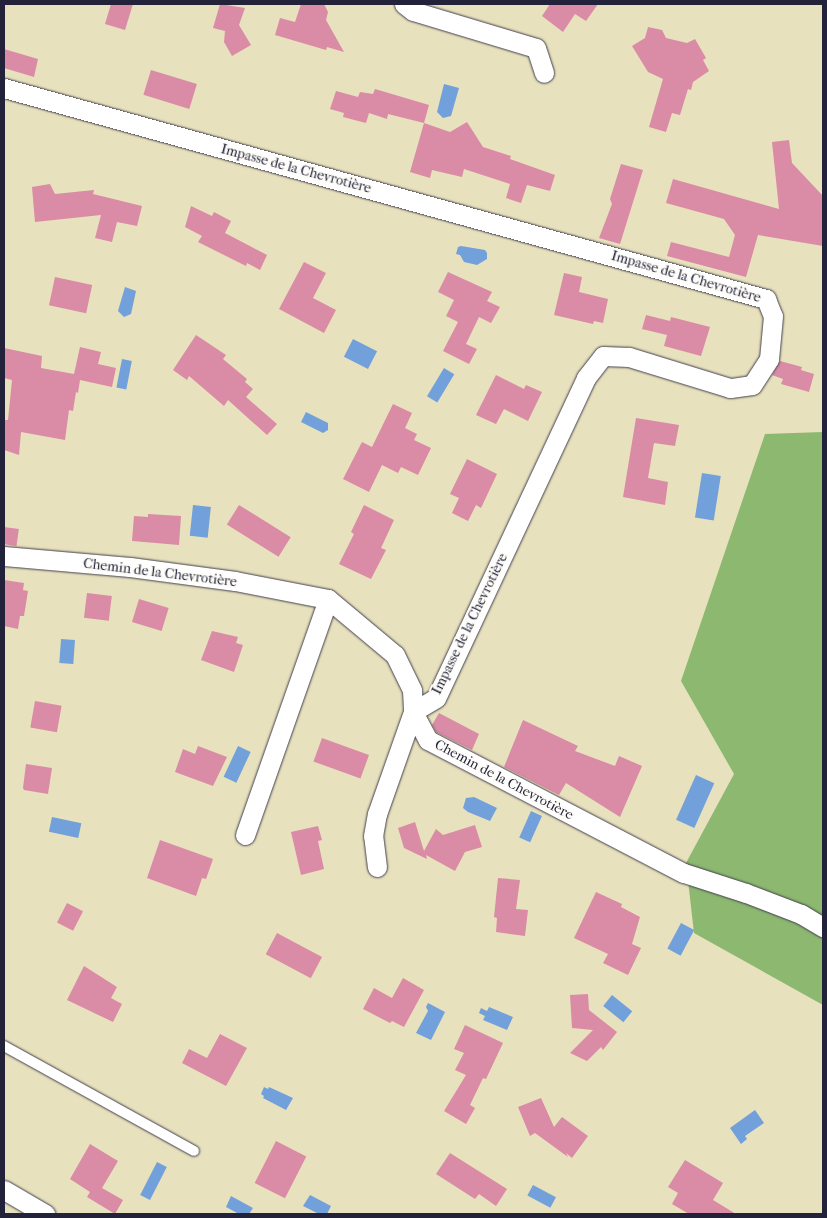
<!DOCTYPE html>
<html>
<head>
<meta charset="utf-8">
<style>
  body { margin:0 }
  #map { position:relative; width:827px; height:1218px; overflow:hidden; background:#e8e1bd; font-family:"IM FELL French Canon",serif }
  div>[style] { position:absolute }
  .forest>* { inset:0; background:#8db870 }
  .water>* { inset:0; background:#71a0da; transform-origin:0 0 }
  .building>* { inset:0; background:#da8ba6; transform-origin:0 0 }
  .roads { filter:drop-shadow(0 0 1px #403f4e) drop-shadow(0 0 1px #403f4e) }
  .service>* { height:10px; margin:-5px; padding:0 5px; transform-origin:5px; border-radius:5px; background:#fff }
  .minor>* { height:19px; margin:-9.5px; padding:0 9.5px; transform-origin:9.5px; border-radius:9.5px; background:#fff }
  span { translate:-50% -50%; white-space:nowrap; text-align:center; line-height:1.15; -webkit-text-stroke:4px #fdfcf7; paint-order:stroke }
  .street-label { font-size:14px; color:#22223b }
  .frame { position:absolute; inset:0; border:5px solid #22223b; pointer-events:none }
</style>
</head>
<body>
<div id="map">
  <div class="forest">
    <div style="clip-path:polygon(823px 432px,823px 1005px,694px 933px,686px 863px,734px 774px,681px 681px,765px 434px)"></div>
  </div>
  <div class="water">
    <div style="clip-path:polygon(444px 84px,459px 88px,451px 116px,443px 118px,437px 112px)"></div>
    <div style="clip-path:polygon(461px 246px,485px 250px,487px 253px,487px 259px,477px 265px,464px 262px,460px 255px,456px 254px,458px 247px)"></div>
    <div style="clip-path:polygon(125px 287px,136px 291px,131px 314px,124px 317px,118px 311px)"></div>
    <div style="left:353px;top:339px;width:27px;height:20px;rotate:27deg"></div>
    <div style="left:122px;top:359px;width:10px;height:29px;rotate:11deg"></div>
    <div style="left:444px;top:368px;width:12px;height:33px;rotate:31deg"></div>
    <div style="clip-path:polygon(306px 412px,328px 423px,328px 430px,323px 433px,301px 422px)"></div>
    <div style="left:702px;top:473px;width:19px;height:45px;rotate:9deg"></div>
    <div style="left:193px;top:505px;width:18px;height:31px;rotate:6deg"></div>
    <div style="left:61px;top:639px;width:14px;height:24px;rotate:4deg"></div>
    <div style="left:238px;top:746px;width:14px;height:34px;rotate:25deg"></div>
    <div style="left:696px;top:775px;width:20px;height:49px;rotate:24deg"></div>
    <div style="clip-path:polygon(474px 797px,497px 808px,490px 821px,468px 812px,463px 808px,466px 798px)"></div>
    <div style="left:531px;top:811px;width:12px;height:29px;rotate:24deg"></div>
    <div style="left:52px;top:817px;width:30px;height:15px;rotate:12deg"></div>
    <div style="left:681px;top:923px;width:15px;height:29px;rotate:28deg"></div>
    <div style="left:612px;top:995px;width:26px;height:14px;rotate:39deg"></div>
    <div style="clip-path:polygon(428px 1003px,445px 1012px,431px 1040px,416px 1033px,428px 1011px,426px 1007px)"></div>
    <div style="clip-path:polygon(489px 1007px,513px 1017px,507px 1030px,483px 1020px,485px 1016px,479px 1013px,481px 1008px,487px 1011px)"></div>
    <div style="clip-path:polygon(264px 1087px,268px 1089px,269px 1087px,293px 1098px,286px 1110px,263px 1098px,264px 1096px,261px 1094px)"></div>
    <div style="clip-path:polygon(755px 1110px,764px 1123px,745px 1136px,747px 1139px,741px 1144px,730px 1128px)"></div>
    <div style="left:157px;top:1162px;width:11px;height:37px;rotate:27deg"></div>
    <div style="left:533px;top:1185px;width:26px;height:12px;rotate:28deg"></div>
    <div style="clip-path:polygon(310px 1195px,331px 1206px,327px 1214px,319px 1214px,303px 1206px)"></div>
    <div style="clip-path:polygon(231px 1196px,253px 1208px,249px 1214px,239px 1214px,226px 1207px)"></div>
  </div>
  <div class="building">
    <div style="clip-path:polygon(111px 4px,133px 4px,125px 30px,105px 24px)"></div>
    <div style="clip-path:polygon(220px 4px,245px 8px,239px 25px,251px 45px,232px 56px,224px 42px,225px 31px,213px 28px)"></div>
    <div style="clip-path:polygon(301px 4px,324px 4px,328px 12px,326px 20px,344px 52px,327px 47px,326px 50px,275px 35px,280px 18px,295px 22px)"></div>
    <div style="clip-path:polygon(550px 4px,598px 4px,586px 21px,575px 14px,563px 32px,542px 16px)"></div>
    <div style="clip-path:polygon(648px 27px,662px 30px,666px 38px,687px 43px,695px 39px,706px 58px,703px 60px,709px 71px,693px 82px,691px 90px,688px 89px,680px 115px,672px 113px,666px 132px,649px 127px,663px 79px,648px 72px,632px 46px,645px 38px)"></div>
    <div style="clip-path:polygon(4px 49px,38px 59px,34px 77px,4px 68px)"></div>
    <div style="left:151px;top:70px;width:48px;height:26px;rotate:17deg"></div>
    <div style="clip-path:polygon(375px 89px,429px 105px,424px 123px,388px 114px,387px 119px,369px 113px,366px 123px,343px 117px,344px 113px,330px 109px,336px 91px,358px 97px,360px 92px,373px 94px)"></div>
    <div style="clip-path:polygon(467px 122px,483px 147px,511px 156px,510px 159px,555px 175px,550px 191px,527px 185px,521px 203px,506px 198px,510px 184px,464px 169px,462px 177px,432px 170px,430px 178px,410px 172px,424px 123px,450px 132px)"></div>
    <div style="clip-path:polygon(789px 140px,792px 163px,823px 196px,823px 246px,758px 235px,746px 277px,667px 256px,671px 242px,729px 257px,735px 235px,724px 219px,666px 203px,673px 179px,779px 209px,772px 142px)"></div>
    <div style="clip-path:polygon(621px 164px,643px 170px,620px 244px,599px 238px,612px 204px,610px 199px)"></div>
    <div style="clip-path:polygon(50px 184px,55px 194px,94px 190px,93px 194px,142px 206px,137px 226px,117px 222px,112px 242px,95px 238px,101px 215px,35px 222px,32px 187px)"></div>
    <div style="clip-path:polygon(191px 206px,212px 216px,214px 212px,231px 221px,225px 233px,267px 255px,260px 270px,247px 263px,246px 266px,198px 242px,202px 236px,185px 227px)"></div>
    <div style="clip-path:polygon(304px 262px,326px 273px,313px 298px,336px 310px,324px 333px,279px 309px)"></div>
    <div style="clip-path:polygon(448px 272px,492px 292px,487px 301px,500px 307px,491px 323px,479px 317px,466px 344px,477px 349px,469px 364px,443px 351px,458px 322px,446px 316px,454px 300px,438px 292px)"></div>
    <div style="clip-path:polygon(564px 273px,582px 277px,579px 292px,608px 299px,603px 323px,594px 321px,593px 324px,554px 315px)"></div>
    <div style="left:55px;top:277px;width:38px;height:29px;rotate:12deg"></div>
    <div style="clip-path:polygon(646px 315px,670px 321px,671px 317px,710px 327px,701px 356px,664px 346px,667px 335px,642px 329px)"></div>
    <div style="clip-path:polygon(196px 335px,226px 355px,223px 359px,247px 379px,245px 382px,253px 389px,246px 397px,277px 424px,267px 435px,228px 400px,224px 406px,189px 376px,187px 380px,173px 370px)"></div>
    <div style="clip-path:polygon(80px 347px,101px 352px,98px 364px,116px 368px,112px 387px,80px 380px,78px 393px,76px 392px,73px 411px,69px 410px,65px 440px,21px 432px,19px 455px,4px 450px,4px 420px,8px 420px,12px 380px,4px 378px,4px 348px,42px 356px,41px 368px,74px 374px)"></div>
    <div style="clip-path:polygon(780px 361px,802px 367px,801px 370px,814px 374px,809px 392px,781px 384px,783px 379px,772px 375px)"></div>
    <div style="clip-path:polygon(496px 375px,524px 389px,526px 385px,542px 392px,528px 421px,504px 409px,496px 424px,476px 415px)"></div>
    <div style="clip-path:polygon(393px 404px,412px 413px,405px 428px,417px 434px,414px 440px,431px 448px,418px 475px,401px 467px,398px 473px,382px 465px,369px 492px,343px 479px,362px 442px,372px 447px)"></div>
    <div style="clip-path:polygon(636px 418px,679px 425px,675px 446px,654px 443px,648px 478px,668px 482px,665px 505px,623px 497px)"></div>
    <div style="clip-path:polygon(467px 459px,497px 474px,481px 508px,476px 505px,468px 521px,452px 513px,459px 498px,450px 494px)"></div>
    <div style="left:239px;top:505px;width:61px;height:23px;rotate:32deg"></div>
    <div style="clip-path:polygon(364px 505px,394px 520px,381px 548px,386px 550px,371px 579px,339px 564px,354px 534px,351px 532px)"></div>
    <div style="clip-path:polygon(148px 514px,181px 516px,179px 545px,132px 541px,134px 516px,148px 517px)"></div>
    <div style="left:4px;top:527px;width:15px;height:17px;rotate:8deg"></div>
    <div style="clip-path:polygon(4px 580px,24px 583px,23px 590px,28px 591px,24px 616px,20px 616px,18px 629px,4px 626px)"></div>
    <div style="left:87px;top:593px;width:25px;height:25px;rotate:7deg"></div>
    <div style="left:139px;top:599px;width:31px;height:24px;rotate:17deg"></div>
    <div style="clip-path:polygon(212px 631px,238px 637px,236px 643px,243px 645px,234px 672px,201px 660px)"></div>
    <div style="left:35px;top:701px;width:27px;height:27px;rotate:10deg"></div>
    <div style="clip-path:polygon(439px 713px,479px 734px,472px 750px,436px 732px,432px 725px)"></div>
    <div style="clip-path:polygon(523px 720px,578px 746px,575px 751px,615px 766px,619px 756px,642px 766px,620px 817px,566px 783px,559px 795px,504px 767px)"></div>
    <div style="left:322px;top:738px;width:50px;height:25px;rotate:20deg"></div>
    <div style="clip-path:polygon(198px 746px,227px 757px,213px 786px,175px 772px,183px 749px,195px 754px)"></div>
    <div style="clip-path:polygon(26px 764px,52px 768px,48px 794px,24px 790px,23px 788px)"></div>
    <div style="clip-path:polygon(415px 822px,424px 851px,436px 829px,443px 835px,475px 825px,482px 847px,465px 852px,455px 871px,426px 855px,427px 859px,404px 848px,398px 828px)"></div>
    <div style="clip-path:polygon(318px 826px,322px 840px,318px 841px,324px 869px,301px 875px,291px 832px)"></div>
    <div style="clip-path:polygon(160px 840px,213px 859px,206px 879px,202px 878px,196px 896px,147px 878px)"></div>
    <div style="clip-path:polygon(498px 878px,520px 880px,516px 909px,528px 910px,525px 936px,496px 932px,497px 918px,494px 917px)"></div>
    <div style="clip-path:polygon(596px 892px,622px 904px,621px 907px,640px 917px,632px 944px,641px 948px,628px 975px,603px 963px,608px 954px,574px 938px)"></div>
    <div style="left:67px;top:903px;width:18px;height:22px;rotate:27deg"></div>
    <div style="left:277px;top:933px;width:51px;height:24px;rotate:28deg"></div>
    <div style="clip-path:polygon(84px 966px,117px 987px,111px 998px,122px 1004px,113px 1022px,67px 1000px)"></div>
    <div style="clip-path:polygon(403px 978px,424px 990px,404px 1027px,392px 1021px,390px 1023px,363px 1009px,374px 988px,392px 998px)"></div>
    <div style="clip-path:polygon(588px 994px,589px 1010px,617px 1032px,603px 1050px,601px 1047px,587px 1061px,570px 1053px,593px 1030px,572px 1028px,570px 995px)"></div>
    <div style="clip-path:polygon(465px 1025px,503px 1043px,486px 1079px,483px 1078px,470px 1105px,475px 1108px,466px 1124px,444px 1111px,466px 1075px,455px 1070px,464px 1053px,454px 1049px)"></div>
    <div style="clip-path:polygon(220px 1034px,247px 1048px,226px 1086px,182px 1063px,189px 1049px,207px 1058px)"></div>
    <div style="clip-path:polygon(541px 1098px,554px 1127px,562px 1117px,588px 1136px,572px 1158px,566px 1153px,568px 1157px,535px 1133px,530px 1136px,518px 1107px)"></div>
    <div style="left:276px;top:1141px;width:34px;height:47px;rotate:27deg"></div>
    <div style="clip-path:polygon(90px 1144px,118px 1161px,102px 1188px,123px 1200px,115px 1214px,87px 1197px,90px 1192px,70px 1179px)"></div>
    <div style="clip-path:polygon(450px 1153px,507px 1189px,496px 1206px,479px 1194px,475px 1199px,436px 1174px)"></div>
    <div style="clip-path:polygon(685px 1160px,723px 1183px,713px 1200px,736px 1214px,689px 1214px,672px 1204px,678px 1193px,668px 1187px)"></div>
  </div>
  <div class="roads">
    <div class="service">
      <div style="left:4px;top:1046px;width:217px;rotate:28.9deg"></div>
    </div>
    <div class="minor">
      <div style="left:404px;top:4px;width:11px;rotate:38deg"></div>
      <div style="left:413px;top:11px;width:128px;rotate:16.7deg"></div>
      <div style="left:536px;top:48px;width:26px;rotate:72deg"></div>
      <div style="left:4px;top:88px;width:791px;rotate:15.48deg"></div>
      <div style="left:766px;top:299px;width:18px;rotate:68deg"></div>
      <div style="left:773px;top:316px;width:43px;rotate:95.3deg"></div>
      <div style="left:769px;top:359px;width:31px;rotate:123deg"></div>
      <div style="left:752px;top:385px;width:22px;rotate:172deg"></div>
      <div style="left:730px;top:388px;width:106px;rotate:-162.9deg"></div>
      <div style="left:629px;top:357px;width:26px;rotate:-178deg"></div>
      <div style="left:603px;top:356px;width:28px;rotate:128deg"></div>
      <div style="left:586px;top:378px;width:353px;rotate:115.1deg"></div>
      <div style="left:436px;top:698px;width:27px;rotate:149deg"></div>
      <div style="left:4px;top:556px;width:126px;rotate:5deg"></div>
      <div style="left:130px;top:567px;width:106px;rotate:7.6deg"></div>
      <div style="left:235px;top:581px;width:95px;rotate:11deg"></div>
      <div style="left:328px;top:599px;width:87px;rotate:39.9deg"></div>
      <div style="left:395px;top:655px;width:39px;rotate:64deg"></div>
      <div style="left:412px;top:690px;width:22px;rotate:87deg"></div>
      <div style="left:413px;top:712px;width:32px;rotate:62deg"></div>
      <div style="left:428px;top:740px;width:288px;rotate:27.5deg"></div>
      <div style="left:684px;top:873px;width:65px;rotate:17.9deg"></div>
      <div style="left:746px;top:893px;width:59px;rotate:20.9deg"></div>
      <div style="left:801px;top:914px;width:26px;rotate:31deg"></div>
      <div style="left:245px;top:835px;width:250px;rotate:-70.6deg"></div>
      <div style="left:377px;top:867px;width:31px;rotate:-97deg"></div>
      <div style="left:373px;top:836px;width:22px;rotate:-80deg"></div>
      <div style="left:377px;top:814px;width:108px;rotate:-70.6deg"></div>
      <div style="left:4px;top:1190px;width:48px;rotate:30.3deg"></div>
    </div>
  </div>
  <div class="street-label">
    <span style="left:296px;top:169px;rotate:15deg">Impasse de la Chevrotière</span>
    <span style="left:686px;top:277px;rotate:16deg">Impasse de la Chevrotière</span>
    <span style="left:160px;top:573px;rotate:7deg">Chemin de la Chevrotière</span>
    <span style="left:470px;top:624px;rotate:-64deg">Impasse de la Chevrotière</span>
    <span style="left:504px;top:780px;rotate:28deg">Chemin de la Chevrotière</span>
  </div>
  <div class="frame"></div>
</div>
</body>
</html>
